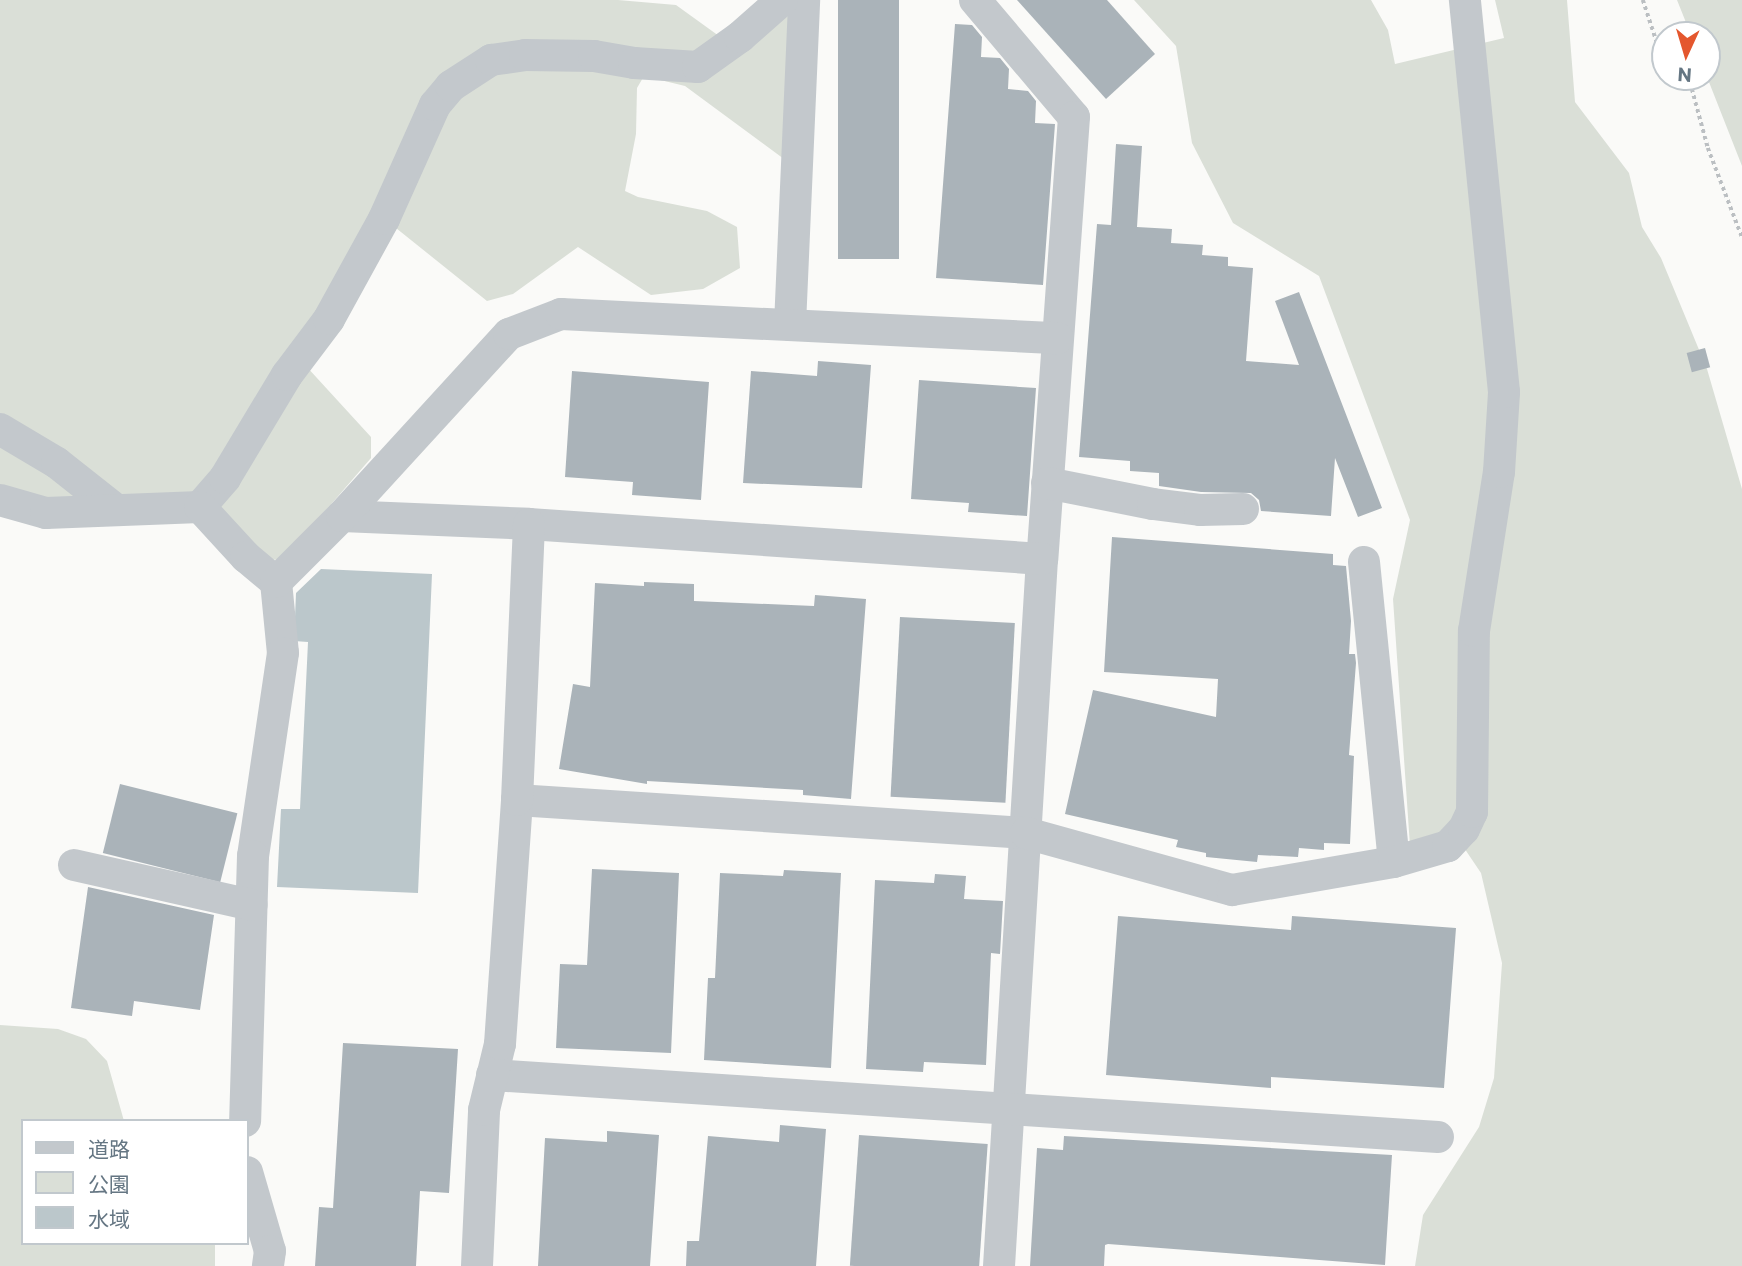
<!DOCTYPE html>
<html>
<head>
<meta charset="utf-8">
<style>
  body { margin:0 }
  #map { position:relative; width:1742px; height:1266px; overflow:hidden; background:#fafaf8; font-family:Commissioner,"Noto Sans JP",sans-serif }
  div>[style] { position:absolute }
  .green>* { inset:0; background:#dadfd7 }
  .water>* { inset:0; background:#bbc7cb }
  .building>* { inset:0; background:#aab3b9; transform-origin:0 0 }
  .path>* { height:3.5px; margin-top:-1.75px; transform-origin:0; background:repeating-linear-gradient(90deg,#bbbfc2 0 3.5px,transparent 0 7px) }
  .minor>* { height:32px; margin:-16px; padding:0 16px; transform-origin:16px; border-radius:16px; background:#c3c8cc }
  span { translate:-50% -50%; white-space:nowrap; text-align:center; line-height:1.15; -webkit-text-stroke:7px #fff; paint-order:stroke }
  .legend { position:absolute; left:21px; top:1119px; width:228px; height:126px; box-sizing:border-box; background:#fff; border:2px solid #c1c8cd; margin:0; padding:9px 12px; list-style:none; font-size:21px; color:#657683 }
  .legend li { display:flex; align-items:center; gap:14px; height:35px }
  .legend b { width:35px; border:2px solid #c1c8cd }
  .north { position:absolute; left:1651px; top:21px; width:70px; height:70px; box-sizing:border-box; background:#fff; border:2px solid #c1c8cd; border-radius:50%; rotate:184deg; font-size:19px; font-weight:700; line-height:28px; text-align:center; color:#657683 }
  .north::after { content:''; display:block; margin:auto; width:24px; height:32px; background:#e4572e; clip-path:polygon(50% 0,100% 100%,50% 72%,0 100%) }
</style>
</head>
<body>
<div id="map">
  <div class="green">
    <div style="clip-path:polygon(0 0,618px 0,676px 5px,737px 49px,791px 0,784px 159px,685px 86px,644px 76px,637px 88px,636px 134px,625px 191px,638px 197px,707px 211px,737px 227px,740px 268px,703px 289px,651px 295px,578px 247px,513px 294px,487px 301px,381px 216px,295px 354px,371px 437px,371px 458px,283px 560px,260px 559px,214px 502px,48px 503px,0 493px)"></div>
    <div style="clip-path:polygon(1134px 0,1371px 0,1388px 30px,1395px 64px,1504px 38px,1495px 0,1567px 0,1575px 102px,1629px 173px,1642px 227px,1661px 258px,1707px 369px,1742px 489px,1742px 1266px,1415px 1266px,1423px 1215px,1479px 1127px,1494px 1078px,1502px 963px,1481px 873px,1454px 833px,1410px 846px,1393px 599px,1410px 520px,1319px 276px,1233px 223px,1192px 143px,1176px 46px)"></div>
    <div style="clip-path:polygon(1677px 0,1742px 0,1742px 166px,1707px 77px,1707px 35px,1691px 35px)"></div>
    <div style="clip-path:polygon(0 1025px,58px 1029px,86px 1039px,107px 1061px,124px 1121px,23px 1121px,23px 1243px,215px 1243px,215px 1266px,0 1266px)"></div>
  </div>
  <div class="water">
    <div style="clip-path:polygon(321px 569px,432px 574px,418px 893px,277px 887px,281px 809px,300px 809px,308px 642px,294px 641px,296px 593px)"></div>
  </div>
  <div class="building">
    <div style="left:838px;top:0;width:61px;height:259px"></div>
    <div style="clip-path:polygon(1017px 0,1107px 0,1155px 54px,1106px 99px)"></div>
    <div style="clip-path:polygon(955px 24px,972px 25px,982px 37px,981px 57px,1000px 58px,1009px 69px,1008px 89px,1028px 91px,1036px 101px,1035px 123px,1055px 124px,1043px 285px,936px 278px)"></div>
    <div style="clip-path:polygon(1116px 144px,1142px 146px,1137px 227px,1172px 229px,1171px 243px,1203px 245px,1202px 255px,1228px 257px,1228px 266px,1253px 268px,1246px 361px,1299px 365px,1275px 301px,1299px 292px,1382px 508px,1358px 517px,1335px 458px,1331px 516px,1261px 511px,1259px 500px,1251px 493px,1201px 492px,1159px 486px,1159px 473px,1130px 471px,1130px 461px,1079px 457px,1097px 224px,1111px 225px)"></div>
    <div style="left:1705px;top:348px;width:20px;height:19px;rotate:75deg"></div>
    <div style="clip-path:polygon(818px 361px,871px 365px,862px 488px,743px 483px,751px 371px,817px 376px)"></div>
    <div style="clip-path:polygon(572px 371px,709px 382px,701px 500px,632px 495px,633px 482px,565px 477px)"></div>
    <div style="clip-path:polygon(919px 380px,1036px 388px,1027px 516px,968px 512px,969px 503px,911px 499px)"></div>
    <div style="clip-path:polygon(1112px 537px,1333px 554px,1333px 565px,1346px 566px,1351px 621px,1349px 654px,1355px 654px,1356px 663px,1349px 755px,1354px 756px,1350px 844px,1324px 843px,1324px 850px,1299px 848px,1298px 857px,1258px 855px,1257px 862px,1206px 857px,1206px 853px,1176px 847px,1178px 840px,1065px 814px,1093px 690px,1216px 717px,1218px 679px,1104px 672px)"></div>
    <div style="clip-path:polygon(644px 582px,694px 584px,694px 601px,814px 606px,815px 595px,866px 599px,851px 799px,803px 795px,803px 790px,647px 781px,647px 784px,559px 769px,573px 684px,590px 687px,595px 583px,644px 586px)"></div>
    <div style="left:900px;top:617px;width:115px;height:180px;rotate:3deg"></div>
    <div style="left:120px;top:784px;width:121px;height:71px;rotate:14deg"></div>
    <div style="clip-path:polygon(592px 869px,679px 873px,671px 1053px,556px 1048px,560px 964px,587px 965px)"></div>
    <div style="clip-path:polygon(784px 870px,841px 873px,831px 1068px,704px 1060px,708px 978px,715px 978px,720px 873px,783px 876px)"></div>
    <div style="clip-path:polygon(935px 874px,966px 876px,964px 899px,1003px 901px,1000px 954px,991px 953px,986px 1065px,924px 1062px,923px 1072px,866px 1069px,875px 880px,934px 883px)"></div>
    <div style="clip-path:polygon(88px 887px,214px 915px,200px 1010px,134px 1001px,132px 1016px,71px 1008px)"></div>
    <div style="clip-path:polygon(1118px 916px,1291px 930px,1292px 916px,1456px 928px,1444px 1088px,1271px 1077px,1271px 1088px,1106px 1075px)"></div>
    <div style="clip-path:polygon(343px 1043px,458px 1049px,449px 1193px,420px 1191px,416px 1266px,315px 1266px,319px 1207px,333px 1208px)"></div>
    <div style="clip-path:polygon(780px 1125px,826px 1129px,816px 1266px,686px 1266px,687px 1241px,699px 1241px,708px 1136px,779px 1142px)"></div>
    <div style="clip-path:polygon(607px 1131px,659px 1135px,650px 1266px,538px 1266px,545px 1138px,607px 1142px)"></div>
    <div style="left:859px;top:1135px;width:129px;height:131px;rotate:4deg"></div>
    <div style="clip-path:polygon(1064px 1136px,1392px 1155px,1385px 1265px,1108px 1244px,1105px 1245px,1104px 1266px,1030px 1266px,1037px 1148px,1063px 1150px)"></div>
  </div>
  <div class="path">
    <div style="left:1643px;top:0;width:48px;rotate:71.9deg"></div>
    <div style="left:1658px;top:46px;width:11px;rotate:52deg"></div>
    <div style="left:1683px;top:77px;width:15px;rotate:53deg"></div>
    <div style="left:1692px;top:89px;width:61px;rotate:74.8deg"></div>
    <div style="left:1708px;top:148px;width:95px;rotate:69.1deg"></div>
  </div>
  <div class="minor">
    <div style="left:975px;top:0;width:153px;rotate:49.8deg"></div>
    <div style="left:1074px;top:117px;width:443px;rotate:94.1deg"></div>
    <div style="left:1042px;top:559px;width:708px;rotate:93.48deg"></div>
    <div style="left:790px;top:325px;width:325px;rotate:-87.5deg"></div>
    <div style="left:0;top:429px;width:66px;rotate:30.8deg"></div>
    <div style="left:57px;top:463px;width:73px;rotate:38.3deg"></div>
    <div style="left:1047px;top:483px;width:108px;rotate:11.2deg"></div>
    <div style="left:1153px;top:504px;width:47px;rotate:7.3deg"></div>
    <div style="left:1200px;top:510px;width:43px;rotate:-1.3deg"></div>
    <div style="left:0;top:500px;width:48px;rotate:15.8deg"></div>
    <div style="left:46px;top:513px;width:154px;rotate:-2.2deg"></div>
    <div style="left:200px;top:507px;width:38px;rotate:-49deg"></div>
    <div style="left:225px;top:478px;width:120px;rotate:-59deg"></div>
    <div style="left:287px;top:375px;width:70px;rotate:-53.1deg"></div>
    <div style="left:329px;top:319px;width:114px;rotate:-61.2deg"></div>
    <div style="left:384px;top:219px;width:125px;rotate:-65.9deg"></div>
    <div style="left:435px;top:105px;width:25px;rotate:-50deg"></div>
    <div style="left:451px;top:86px;width:48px;rotate:-33deg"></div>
    <div style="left:491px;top:60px;width:34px;rotate:-8deg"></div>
    <div style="left:525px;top:55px;width:69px;rotate:0.8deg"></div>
    <div style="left:594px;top:56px;width:41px;rotate:9.9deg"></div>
    <div style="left:634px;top:63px;width:64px;rotate:3.6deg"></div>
    <div style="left:698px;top:67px;width:52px;rotate:-35.5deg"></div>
    <div style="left:740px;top:37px;width:56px;rotate:-41.4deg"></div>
    <div style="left:200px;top:507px;width:68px;rotate:47.4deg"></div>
    <div style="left:246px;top:557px;width:39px;rotate:40deg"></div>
    <div style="left:276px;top:582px;width:71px;rotate:84.4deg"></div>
    <div style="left:283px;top:653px;width:205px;rotate:98.4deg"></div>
    <div style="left:253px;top:856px;width:265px;rotate:91.7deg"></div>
    <div style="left:342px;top:516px;width:187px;rotate:2.4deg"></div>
    <div style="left:529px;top:524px;width:514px;rotate:3.9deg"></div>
    <div style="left:1364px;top:562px;width:301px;rotate:84.3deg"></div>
    <div style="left:276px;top:582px;width:93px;rotate:-45deg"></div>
    <div style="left:342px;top:516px;width:247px;rotate:-47.5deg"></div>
    <div style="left:509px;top:334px;width:56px;rotate:-21deg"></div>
    <div style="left:561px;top:314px;width:497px;rotate:2.8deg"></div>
    <div style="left:517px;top:800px;width:510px;rotate:3.71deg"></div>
    <div style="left:1026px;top:833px;width:214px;rotate:15.5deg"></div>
    <div style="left:1232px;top:890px;width:164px;rotate:-9.8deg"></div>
    <div style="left:1394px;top:862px;width:56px;rotate:-16.5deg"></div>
    <div style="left:1448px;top:846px;width:23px;rotate:-47deg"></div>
    <div style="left:1464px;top:829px;width:19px;rotate:-65deg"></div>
    <div style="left:1472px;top:812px;width:181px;rotate:-89.4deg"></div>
    <div style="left:1474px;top:631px;width:161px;rotate:-81.1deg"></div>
    <div style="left:1499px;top:472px;width:80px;rotate:-86.4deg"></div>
    <div style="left:1504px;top:392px;width:394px;rotate:-95.7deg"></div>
    <div style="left:74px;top:865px;width:182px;rotate:12.7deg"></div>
    <div style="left:492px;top:1075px;width:948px;rotate:3.75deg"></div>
    <div style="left:247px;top:1172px;width:82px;rotate:73.8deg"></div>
    <div style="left:270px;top:1251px;width:15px;rotate:98deg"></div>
    <div style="left:477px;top:1266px;width:156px;rotate:-87.4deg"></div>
    <div style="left:484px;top:1110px;width:68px;rotate:-76.4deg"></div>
    <div style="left:500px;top:1044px;width:245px;rotate:-86deg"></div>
    <div style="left:517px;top:800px;width:276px;rotate:-87.5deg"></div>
  </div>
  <ul class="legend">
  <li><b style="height:9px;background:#c3c8cc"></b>道路</li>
  <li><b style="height:19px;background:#dadfd7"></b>公園</li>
  <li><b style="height:19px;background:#bbc7cb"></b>水域</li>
  </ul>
  <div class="north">N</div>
</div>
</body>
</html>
